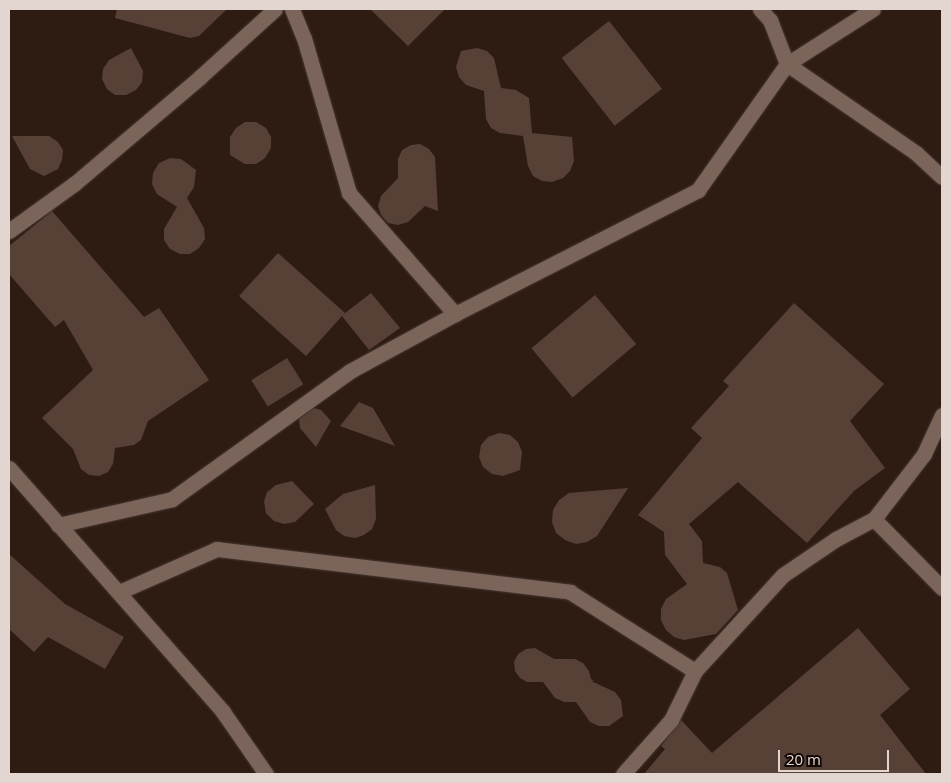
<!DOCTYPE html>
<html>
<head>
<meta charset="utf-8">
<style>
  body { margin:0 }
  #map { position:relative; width:951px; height:783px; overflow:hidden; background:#2e1c13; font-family:"Open Sans",sans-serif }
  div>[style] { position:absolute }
  .building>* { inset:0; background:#574137; transform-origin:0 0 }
  .roads { filter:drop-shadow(0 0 1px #473833) drop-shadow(0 0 1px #473833) }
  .minor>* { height:15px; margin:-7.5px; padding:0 7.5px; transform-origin:7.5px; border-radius:7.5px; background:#7b6459 }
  span { translate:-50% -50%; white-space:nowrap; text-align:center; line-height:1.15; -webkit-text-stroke:5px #110805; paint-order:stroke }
  .frame { position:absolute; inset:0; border:10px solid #e3d6d0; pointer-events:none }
  .scale { position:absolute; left:778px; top:750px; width:111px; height:22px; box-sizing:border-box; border:2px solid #e3d6d0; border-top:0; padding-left:6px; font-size:15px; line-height:18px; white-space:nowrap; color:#e3d6d0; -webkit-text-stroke:4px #110805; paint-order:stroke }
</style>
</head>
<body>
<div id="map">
  <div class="building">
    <div style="clip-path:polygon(117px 9px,227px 9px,199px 36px,190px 38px,115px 18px)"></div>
    <div style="clip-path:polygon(370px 9px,445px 9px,408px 46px)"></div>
    <div style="left:609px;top:21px;width:86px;height:60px;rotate:52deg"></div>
    <div style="clip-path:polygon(131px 48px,143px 71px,142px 82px,136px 90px,126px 95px,115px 95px,107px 89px,102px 79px,103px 69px,109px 60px)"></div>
    <div style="clip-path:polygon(477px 48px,487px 51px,494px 58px,501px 88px,516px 90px,529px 98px,532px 133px,572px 137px,574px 161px,570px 171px,563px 178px,552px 182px,542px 181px,533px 176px,528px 166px,523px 136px,500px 133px,491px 128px,486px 119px,484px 91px,466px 85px,459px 77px,456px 67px,461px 51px)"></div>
    <div style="clip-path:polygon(245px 122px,256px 122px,266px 128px,271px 137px,271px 148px,265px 158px,256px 164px,245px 164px,230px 155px,230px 137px,236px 128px)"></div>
    <div style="clip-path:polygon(12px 136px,49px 136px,58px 142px,63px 150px,62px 160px,58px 169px,44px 176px,30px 169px)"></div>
    <div style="clip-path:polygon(420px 144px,429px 149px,435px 157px,438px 211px,425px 206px,408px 222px,398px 225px,388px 223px,381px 215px,378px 206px,381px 196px,398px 178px,398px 159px,402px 150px,411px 145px)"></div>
    <div style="clip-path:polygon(170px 158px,181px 159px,196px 170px,194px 187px,187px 198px,204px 228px,205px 239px,199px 248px,190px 254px,180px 254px,170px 249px,164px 240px,164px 229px,177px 207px,157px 194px,152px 184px,153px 173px,159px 163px)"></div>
    <div style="clip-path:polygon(52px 211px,144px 317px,159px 308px,209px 380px,148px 421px,141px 440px,134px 445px,115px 448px,113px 464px,108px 472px,99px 476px,89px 475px,81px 469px,73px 449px,42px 418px,93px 370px,64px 320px,55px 327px,9px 274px,9px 246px)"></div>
    <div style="clip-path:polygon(278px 253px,345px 313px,344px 314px,371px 293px,400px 328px,369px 350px,342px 316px,306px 356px,239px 296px)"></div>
    <div style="left:595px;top:295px;width:64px;height:83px;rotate:50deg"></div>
    <div style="clip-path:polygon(794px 303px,884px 384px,850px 421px,885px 468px,854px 491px,807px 543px,738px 482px,689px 524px,702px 541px,703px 563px,720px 567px,727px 573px,738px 610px,716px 634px,684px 640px,674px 637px,666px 630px,661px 620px,661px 609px,666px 599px,687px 584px,665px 555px,664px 532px,638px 515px,702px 438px,691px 428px,729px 386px,723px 381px)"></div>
    <div style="left:287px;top:358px;width:31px;height:42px;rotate:58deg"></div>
    <div style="clip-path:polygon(359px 402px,373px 408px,395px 446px,340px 426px)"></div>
    <div style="clip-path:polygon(314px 408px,321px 410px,331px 421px,316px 447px,300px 428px,299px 419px)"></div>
    <div style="clip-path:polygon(499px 433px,510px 435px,518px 442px,522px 452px,520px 470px,503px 476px,492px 474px,483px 467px,479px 457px,481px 445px,488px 437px)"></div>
    <div style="clip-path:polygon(292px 481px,314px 504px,295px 522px,284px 524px,274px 521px,266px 513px,264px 502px,267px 492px,276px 485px)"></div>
    <div style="clip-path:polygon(375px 485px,376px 519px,372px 529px,364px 535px,355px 538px,344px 536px,336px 530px,325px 509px,343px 494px)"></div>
    <div style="clip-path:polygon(628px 488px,597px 536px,587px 542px,576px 544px,565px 540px,556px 533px,552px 522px,553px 510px,559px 500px,569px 493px)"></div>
    <div style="clip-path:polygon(9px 554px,65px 604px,124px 637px,105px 669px,48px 637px,34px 652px,9px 629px)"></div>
    <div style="clip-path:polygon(858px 628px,910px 689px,880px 715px,926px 774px,644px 774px,665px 749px,661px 746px,681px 720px,712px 753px)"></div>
    <div style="clip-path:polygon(535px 648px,554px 659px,575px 659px,583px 663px,589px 671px,591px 679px,594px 681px,591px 681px,615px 692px,621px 700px,623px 716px,609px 726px,599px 726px,590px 722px,576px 702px,564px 702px,555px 698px,543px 682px,527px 682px,520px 678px,515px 671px,514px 662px,518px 654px,526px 649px)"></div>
  </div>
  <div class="roads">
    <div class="minor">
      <div style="left:292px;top:9px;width:31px;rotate:68deg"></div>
      <div style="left:304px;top:38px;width:161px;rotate:73.8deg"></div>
      <div style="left:349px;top:193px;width:161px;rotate:48.8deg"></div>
      <div style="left:760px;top:9px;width:15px;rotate:48deg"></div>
      <div style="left:770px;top:20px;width:47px;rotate:68.9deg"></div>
      <div style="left:787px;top:64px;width:157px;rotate:34.6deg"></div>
      <div style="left:916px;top:153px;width:35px;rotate:43deg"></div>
      <div style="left:9px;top:231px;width:80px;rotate:-35.9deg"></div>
      <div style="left:74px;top:184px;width:165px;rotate:-40.3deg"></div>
      <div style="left:200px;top:77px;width:101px;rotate:-42.2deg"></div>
      <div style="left:9px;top:468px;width:325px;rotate:48.7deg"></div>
      <div style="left:223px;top:712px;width:75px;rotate:55.3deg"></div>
      <div style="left:874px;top:519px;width:97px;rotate:45.4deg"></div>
      <div style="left:58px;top:525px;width:117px;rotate:-12.8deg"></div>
      <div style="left:172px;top:499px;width:219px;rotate:-35.7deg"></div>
      <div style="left:350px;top:371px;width:119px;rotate:-28.5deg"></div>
      <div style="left:455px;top:314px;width:273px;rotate:-27deg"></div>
      <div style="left:698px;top:190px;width:154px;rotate:-54.8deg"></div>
      <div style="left:787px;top:64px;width:102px;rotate:-32.6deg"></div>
      <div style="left:119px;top:592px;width:107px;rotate:-23.7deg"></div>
      <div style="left:217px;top:549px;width:356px;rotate:6.9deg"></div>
      <div style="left:570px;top:592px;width:148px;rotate:32.3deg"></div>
      <div style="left:623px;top:774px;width:72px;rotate:-48.4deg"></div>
      <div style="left:671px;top:720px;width:55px;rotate:-63.9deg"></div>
      <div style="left:695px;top:671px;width:130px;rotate:-47.5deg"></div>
      <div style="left:783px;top:575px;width:64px;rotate:-34.2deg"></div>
      <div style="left:836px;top:539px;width:43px;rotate:-27.8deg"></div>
      <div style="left:874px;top:519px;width:82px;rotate:-52.4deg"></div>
      <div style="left:924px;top:454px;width:43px;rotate:-65.2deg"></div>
    </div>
  </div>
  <div class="frame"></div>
  <div class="scale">20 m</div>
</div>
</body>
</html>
